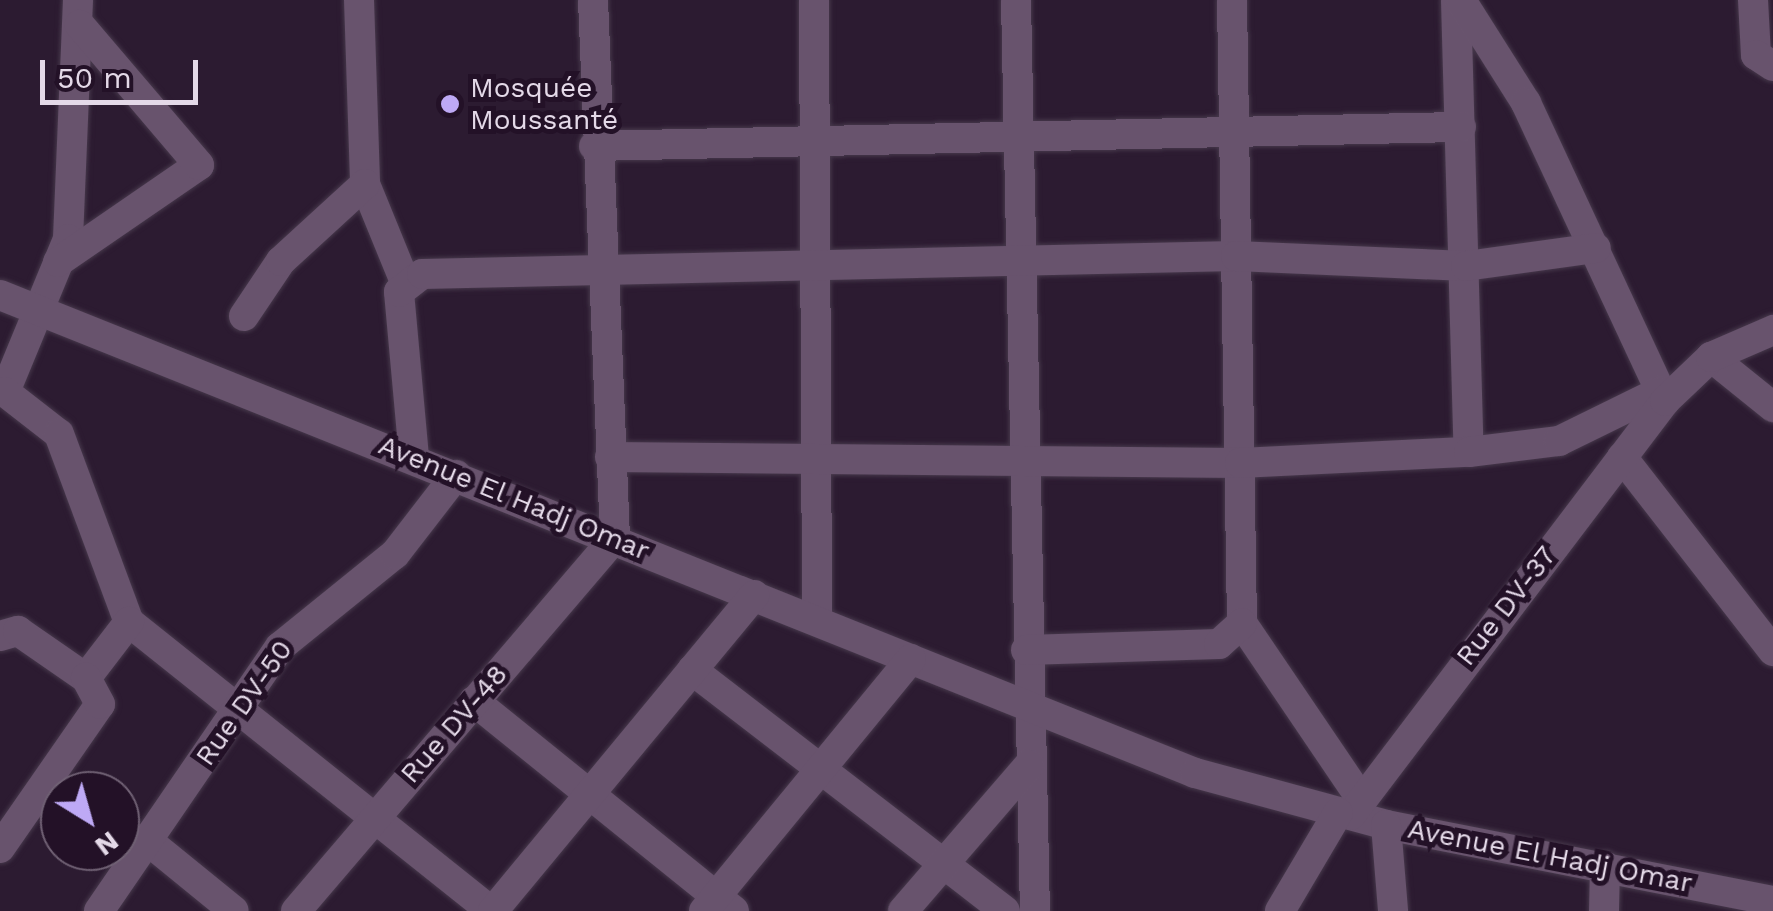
<!DOCTYPE html>
<html>
<head>
<meta charset="utf-8">
<style>
  body { margin:0 }
  #map { position:relative; width:1773px; height:911px; overflow:hidden; background:#2c1b31; font-family:"Work Sans",sans-serif }
  div>[style] { position:absolute }
  .roads { filter:drop-shadow(0 0 2px #46384b) drop-shadow(0 0 2px #46384b) }
  .minor>* { height:30px; margin:-15px; padding:0 15px; transform-origin:15px; border-radius:15px; background:#68536d }
  .dots>* { width:28px; height:28px; translate:-50% -50%; box-sizing:border-box; border:5px solid #231127; border-radius:50% }
  span { translate:-50% -50%; white-space:nowrap; text-align:center; line-height:1.15; -webkit-text-stroke:10px #231127; paint-order:stroke }
  .poi-label { font-size:28px; color:#e4d9e8 }
  .left { translate:0 -50%; text-align:left }
  .street-label { font-size:28px; color:#e4d9e8 }
  .north { position:absolute; left:40px; top:771px; width:100px; height:100px; box-sizing:border-box; background:#231127; border:2px solid #706174; border-radius:50%; rotate:143deg; font-size:28px; font-weight:700; line-height:40px; text-align:center; color:#e4d9e8 }
  .north::after { content:''; display:block; margin:auto; width:35px; height:45px; background:#bea9f5; clip-path:polygon(50% 0,100% 100%,50% 72%,0 100%) }
  .scale { position:absolute; left:40px; top:60px; width:158px; height:45px; box-sizing:border-box; border:5px solid #e4d9e8; border-top:0; padding-left:12px; font-size:30px; line-height:35px; white-space:nowrap; color:#e4d9e8; -webkit-text-stroke:8px #231127; paint-order:stroke }
</style>
</head>
<body>
<div id="map">
  <div class="roads">
    <div class="minor">
      <div style="left:78px;top:0;width:239px;rotate:92.4deg"></div>
      <div style="left:68px;top:239px;width:165px;rotate:112.4deg"></div>
      <div style="left:5px;top:392px;width:68px;rotate:37.9deg"></div>
      <div style="left:59px;top:434px;width:201px;rotate:69.6deg"></div>
      <div style="left:129px;top:622px;width:463px;rotate:38.6deg"></div>
      <div style="left:359px;top:0;width:184px;rotate:88.1deg"></div>
      <div style="left:365px;top:184px;width:106px;rotate:67.8deg"></div>
      <div style="left:814px;top:0;width:621px;rotate:89.72deg"></div>
      <div style="left:1016px;top:0;width:911px;rotate:88.81deg"></div>
      <div style="left:1232px;top:0;width:623px;rotate:89.08deg"></div>
      <div style="left:1242px;top:623px;width:214px;rotate:55.9deg"></div>
      <div style="left:1456px;top:0;width:452px;rotate:88.4deg"></div>
      <div style="left:1461px;top:0;width:122px;rotate:57.7deg"></div>
      <div style="left:1526px;top:103px;width:329px;rotate:65deg"></div>
      <div style="left:1753px;top:0;width:55px;rotate:86.9deg"></div>
      <div style="left:1756px;top:55px;width:20px;rotate:33deg"></div>
      <div style="left:594px;top:146px;width:867px;rotate:-1.26deg"></div>
      <div style="left:58px;top:262px;width:171px;rotate:-34.5deg"></div>
      <div style="left:199px;top:165px;width:184px;rotate:-130.4deg"></div>
      <div style="left:0;top:295px;width:1287px;rotate:21.8deg"></div>
      <div style="left:1195px;top:773px;width:198px;rotate:15.2deg"></div>
      <div style="left:1386px;top:825px;width:394px;rotate:11.1deg"></div>
      <div style="left:244px;top:316px;width:66px;rotate:-56.1deg"></div>
      <div style="left:281px;top:261px;width:114px;rotate:-42.5deg"></div>
      <div style="left:1711px;top:357px;width:80px;rotate:38.9deg"></div>
      <div style="left:414px;top:457px;width:166px;rotate:-95.2deg"></div>
      <div style="left:399px;top:292px;width:29px;rotate:-38deg"></div>
      <div style="left:422px;top:274px;width:814px;rotate:-1.27deg"></div>
      <div style="left:1236px;top:256px;width:230px;rotate:2.5deg"></div>
      <div style="left:1466px;top:266px;width:131px;rotate:-7.9deg"></div>
      <div style="left:610px;top:457px;width:630px;rotate:0.55deg"></div>
      <div style="left:1240px;top:463px;width:229px;rotate:-2.8deg"></div>
      <div style="left:1469px;top:452px;width:91px;rotate:-7deg"></div>
      <div style="left:1559px;top:441px;width:111px;rotate:-26.1deg"></div>
      <div style="left:1622px;top:457px;width:246px;rotate:52.1deg"></div>
      <div style="left:0;top:636px;width:19px;rotate:-16deg"></div>
      <div style="left:18px;top:631px;width:83px;rotate:34.7deg"></div>
      <div style="left:86px;top:678px;width:71px;rotate:-52.5deg"></div>
      <div style="left:1026px;top:650px;width:193px;rotate:-1.8deg"></div>
      <div style="left:1219px;top:644px;width:31px;rotate:-42deg"></div>
      <div style="left:692px;top:670px;width:395px;rotate:37.6deg"></div>
      <div style="left:474px;top:701px;width:334px;rotate:38.9deg"></div>
      <div style="left:1351px;top:815px;width:520px;rotate:-52.82deg"></div>
      <div style="left:1665px;top:401px;width:64px;rotate:-43.7deg"></div>
      <div style="left:1711px;top:357px;width:68px;rotate:-23.5deg"></div>
      <div style="left:1386px;top:825px;width:86px;rotate:85.3deg"></div>
      <div style="left:153px;top:845px;width:104px;rotate:39.2deg"></div>
      <div style="left:0;top:848px;width:175px;rotate:-55.2deg"></div>
      <div style="left:100px;top:704px;width:30px;rotate:-118deg"></div>
      <div style="left:99px;top:911px;width:320px;rotate:-55.6deg"></div>
      <div style="left:280px;top:647px;width:148px;rotate:-39deg"></div>
      <div style="left:395px;top:554px;width:100px;rotate:-52.3deg"></div>
      <div style="left:296px;top:911px;width:491px;rotate:-49.5deg"></div>
      <div style="left:615px;top:538px;width:538px;rotate:-92.34deg"></div>
      <div style="left:493px;top:911px;width:410px;rotate:-50.4deg"></div>
      <div style="left:704px;top:911px;width:326px;rotate:-50.6deg"></div>
      <div style="left:903px;top:911px;width:193px;rotate:-49.2deg"></div>
      <div style="left:1280px;top:911px;width:114px;rotate:-59.4deg"></div>
      <div style="left:1604px;top:911px;width:45px;rotate:-88.7deg"></div>
    </div>
  </div>
  <div class="dots">
    <div style="left:450px;top:104px;background:#bea9f5"></div>
  </div>
  <div class="poi-label">
    <span class="left" style="left:470px;top:104px">Mosquée<br>Moussanté</span>
  </div>
  <div class="street-label">
    <span style="left:514px;top:498px;rotate:22deg">Avenue El Hadj Omar</span>
    <span style="left:1506px;top:606px;rotate:-52deg">Rue DV-37</span>
    <span style="left:244px;top:703px;rotate:-55deg">Rue DV-50</span>
    <span style="left:454px;top:724px;rotate:-49deg">Rue DV-48</span>
    <span style="left:1550px;top:856px;rotate:11deg">Avenue El Hadj Omar</span>
  </div>
  <div class="north">N</div>
  <div class="scale">50 m</div>
</div>
</body>
</html>
